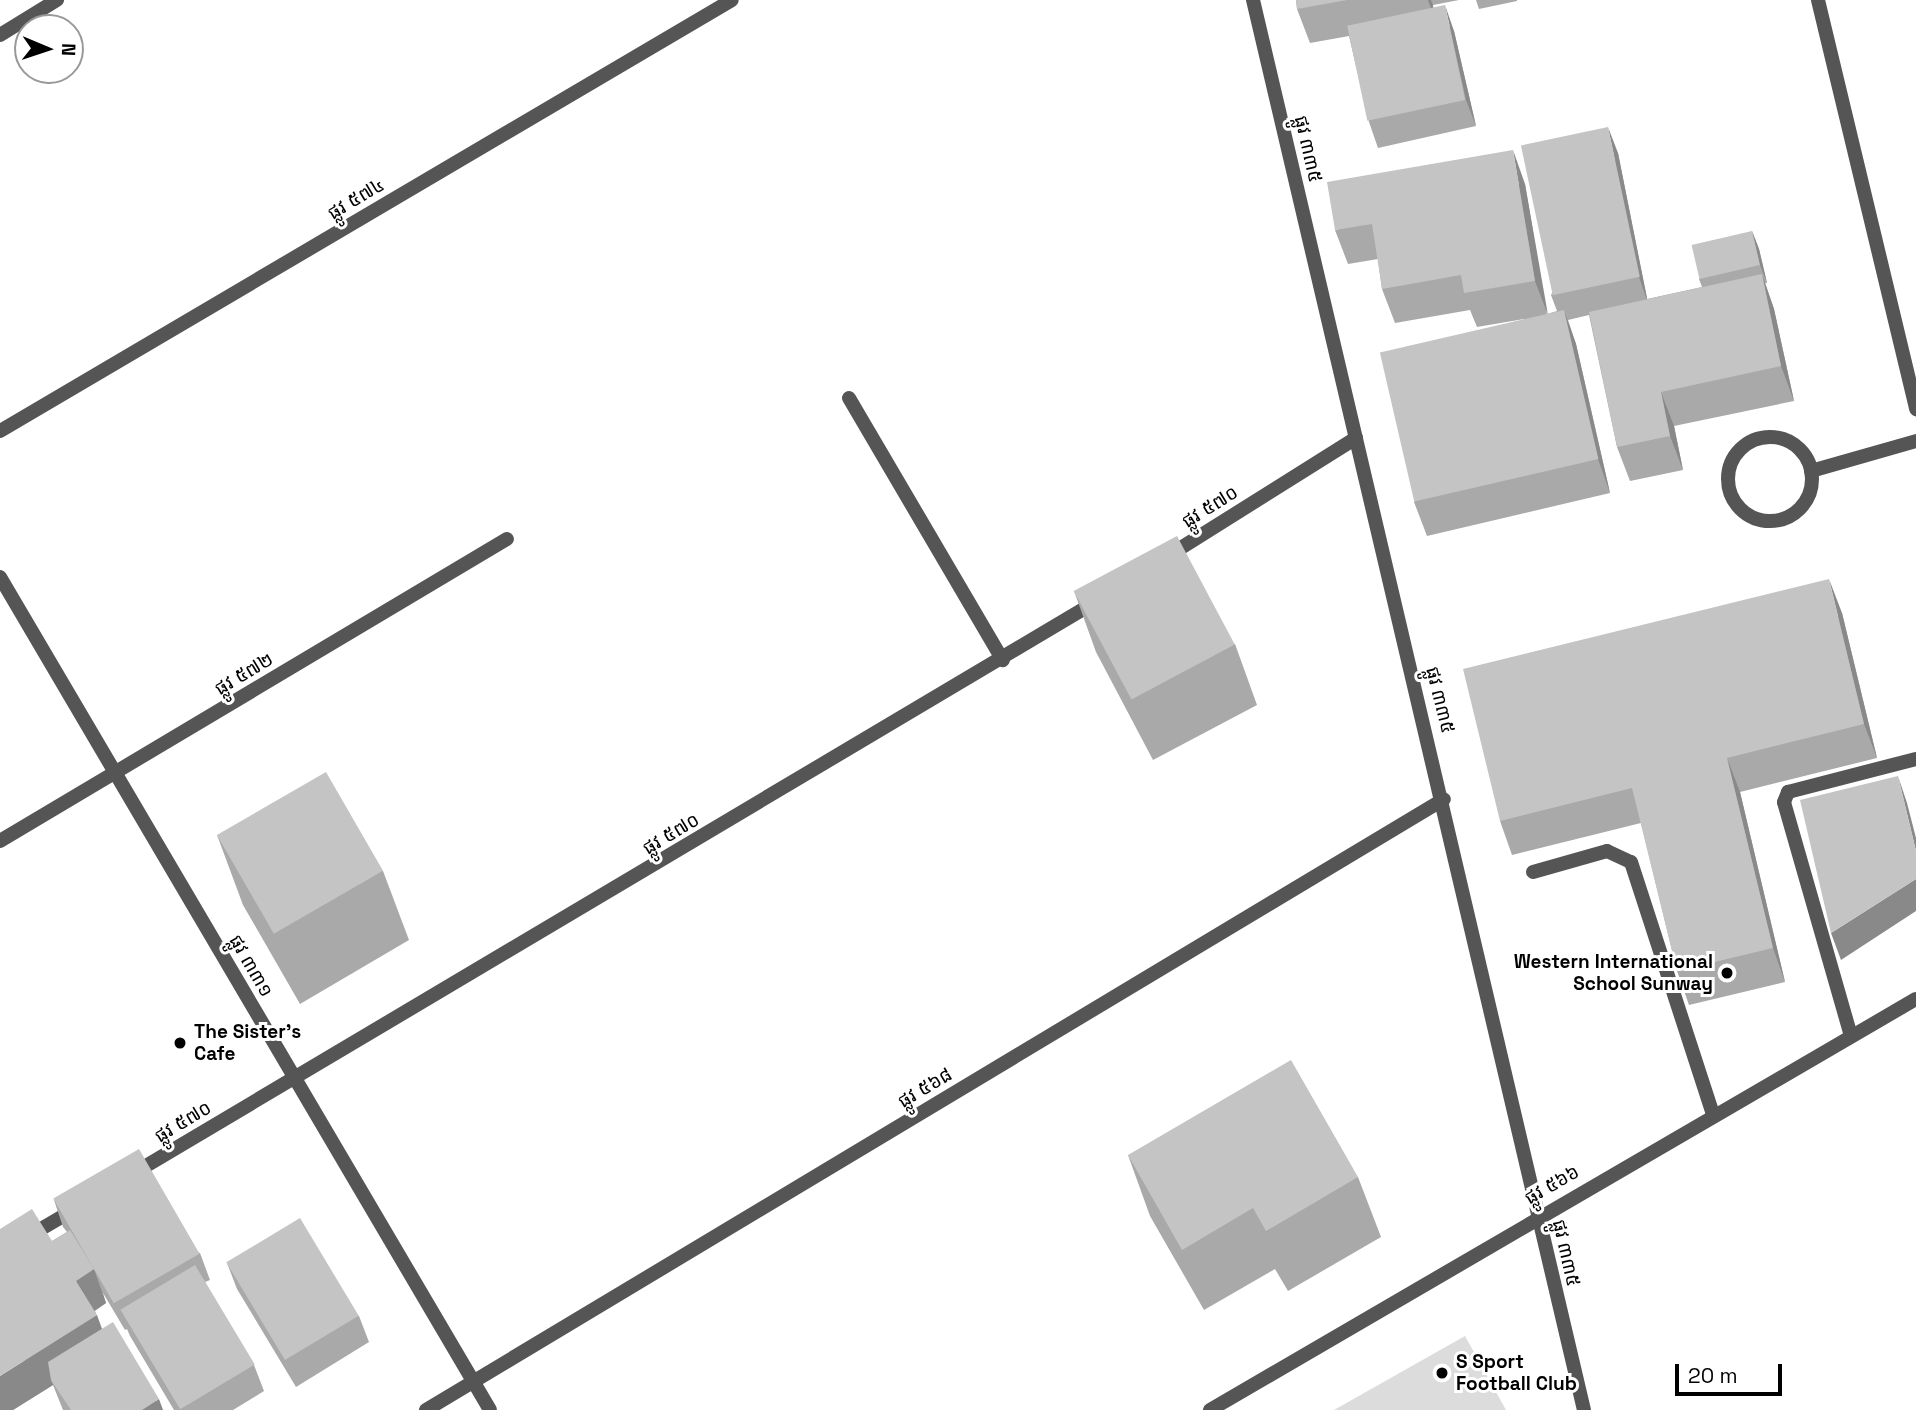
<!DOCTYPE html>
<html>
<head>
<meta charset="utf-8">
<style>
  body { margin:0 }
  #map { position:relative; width:1916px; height:1410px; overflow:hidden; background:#fff; font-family:"Space Grotesk","Noto Sans Khmer",sans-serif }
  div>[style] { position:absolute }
  .green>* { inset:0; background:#dcdcdc }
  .service>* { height:14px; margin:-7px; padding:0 7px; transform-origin:7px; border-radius:7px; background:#555 }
  .service>.ring { margin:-7px; padding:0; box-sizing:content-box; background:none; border:14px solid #555; border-radius:50% }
  .minor>* { height:14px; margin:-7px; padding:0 7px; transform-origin:7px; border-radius:7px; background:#555 }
  .tertiary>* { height:14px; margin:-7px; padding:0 7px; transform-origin:7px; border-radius:7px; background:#555 }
  .wall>* { inset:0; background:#a9a9a9 }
  .shaded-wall>* { inset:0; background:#898989 }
  .building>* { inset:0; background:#c4c4c4; transform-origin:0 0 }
  .dots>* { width:19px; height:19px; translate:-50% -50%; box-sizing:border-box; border:4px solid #fff; border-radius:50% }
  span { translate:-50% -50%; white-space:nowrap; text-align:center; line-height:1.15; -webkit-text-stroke:6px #fff; paint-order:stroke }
  .street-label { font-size:19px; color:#000 }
  .poi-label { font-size:19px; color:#000; font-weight:700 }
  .right { translate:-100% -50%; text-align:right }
  .left { translate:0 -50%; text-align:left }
  .north { position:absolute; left:14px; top:14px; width:70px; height:70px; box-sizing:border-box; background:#fff; border:2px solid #999; border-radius:50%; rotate:92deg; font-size:19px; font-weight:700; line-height:28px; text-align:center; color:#000 }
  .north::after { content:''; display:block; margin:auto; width:24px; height:32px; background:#000; clip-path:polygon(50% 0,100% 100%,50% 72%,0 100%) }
  .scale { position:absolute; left:1675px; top:1364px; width:107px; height:32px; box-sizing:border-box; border:4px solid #000; border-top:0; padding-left:9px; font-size:21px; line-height:24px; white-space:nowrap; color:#000; -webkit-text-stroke:5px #fff; paint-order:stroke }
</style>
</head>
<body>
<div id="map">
  <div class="green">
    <div style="clip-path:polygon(1465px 1336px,1506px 1410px,1334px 1410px)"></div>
  </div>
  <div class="service">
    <div class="ring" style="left:1728px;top:437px;width:70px;height:70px"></div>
    <div style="left:1811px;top:471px;width:109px;rotate:-15.9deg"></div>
    <div style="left:1533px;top:872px;width:77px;rotate:-15.8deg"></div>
    <div style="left:1607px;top:851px;width:26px;rotate:25deg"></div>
    <div style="left:1631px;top:862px;width:266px;rotate:72deg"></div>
    <div style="left:1851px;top:1036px;width:243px;rotate:-106deg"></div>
    <div style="left:1784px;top:802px;width:11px;rotate:-68deg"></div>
    <div style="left:1788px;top:792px;width:132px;rotate:-14.5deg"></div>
  </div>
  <div class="minor">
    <div style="left:1253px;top:0;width:1448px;rotate:76.79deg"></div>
    <div style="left:0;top:35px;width:67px;rotate:-31.6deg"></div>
    <div style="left:849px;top:398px;width:304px;rotate:59.6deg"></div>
    <div style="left:0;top:431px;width:849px;rotate:-30.49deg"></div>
    <div style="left:1168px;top:556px;width:222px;rotate:-32.1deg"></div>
    <div style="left:0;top:577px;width:966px;rotate:59.53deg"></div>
    <div style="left:0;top:841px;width:590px;rotate:-30.78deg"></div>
    <div style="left:134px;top:1173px;width:1120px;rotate:-30.71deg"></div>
    <div style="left:0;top:1253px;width:87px;rotate:-30.4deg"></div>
    <div style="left:426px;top:1410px;width:1187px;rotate:-30.97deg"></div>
  </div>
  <div class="tertiary">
    <div style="left:1818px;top:0;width:421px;rotate:76.5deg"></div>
    <div style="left:1210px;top:1410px;width:817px;rotate:-30.21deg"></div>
  </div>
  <div class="wall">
    <div style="clip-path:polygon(1296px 0,1459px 0,1433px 5px,1433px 7px,1454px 31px,1476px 126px,1378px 148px,1369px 122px,1349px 36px,1310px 43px,1297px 9px)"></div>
    <div style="clip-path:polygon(1476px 0,1517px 0,1517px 1px,1479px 9px)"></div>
    <div style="clip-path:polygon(1618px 153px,1647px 299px,1702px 287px,1699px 279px,1752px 231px,1759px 249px,1767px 283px,1765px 283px,1774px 309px,1794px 401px,1674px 426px,1683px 470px,1630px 481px,1617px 447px,1589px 315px,1568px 320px,1576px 344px,1610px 493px,1427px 536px,1414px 502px,1524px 319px,1477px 327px,1470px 310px,1395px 323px,1382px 289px,1378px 259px,1348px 264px,1335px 230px,1525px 184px,1547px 314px,1557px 311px,1551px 295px)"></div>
    <div style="clip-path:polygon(1074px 591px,1235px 644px,1257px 705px,1153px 760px,1096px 652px)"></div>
    <div style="clip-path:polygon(1842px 613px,1877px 758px,1740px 792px,1785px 982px,1689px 1005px,1677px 971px,1641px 823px,1512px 855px,1500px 821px)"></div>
    <div style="clip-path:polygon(217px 835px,383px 871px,409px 940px,300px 1004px,243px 905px)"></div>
    <div style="clip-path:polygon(1128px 1155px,1358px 1177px,1381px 1237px,1288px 1291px,1275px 1269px,1204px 1310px,1150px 1216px)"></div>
    <div style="clip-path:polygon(54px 1200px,200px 1253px,210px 1280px,205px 1282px,254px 1365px,264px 1391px,233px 1410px,174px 1410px,130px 1336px,127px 1329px,125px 1330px,103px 1293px,106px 1303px,95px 1311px,102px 1329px,163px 1410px,63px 1410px,53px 1385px,13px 1410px,52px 1241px,67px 1232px,63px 1227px)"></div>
    <div style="clip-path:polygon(227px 1263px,359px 1316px,369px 1342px,296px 1387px,237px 1289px)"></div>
  </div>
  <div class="shaded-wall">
    <div style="clip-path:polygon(1428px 0,1431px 0,1433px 5px,1435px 20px)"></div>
    <div style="clip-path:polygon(1445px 5px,1454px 31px,1476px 126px,1466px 100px)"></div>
    <div style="clip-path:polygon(1608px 127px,1618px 153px,1648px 303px,1639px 277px)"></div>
    <div style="clip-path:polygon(1513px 150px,1525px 184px,1548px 315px,1535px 281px)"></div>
    <div style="clip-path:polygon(1752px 231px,1759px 249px,1767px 283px,1760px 265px)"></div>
    <div style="clip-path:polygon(1762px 274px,1774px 309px,1794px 401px,1781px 366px)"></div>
    <div style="clip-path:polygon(1564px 310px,1576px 344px,1610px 493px,1598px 459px)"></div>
    <div style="clip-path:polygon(1661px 392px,1674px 426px,1683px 470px,1670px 436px)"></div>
    <div style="clip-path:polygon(1829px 579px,1842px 613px,1877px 758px,1864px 724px)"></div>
    <div style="clip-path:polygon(1727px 758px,1740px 792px,1785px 982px,1773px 948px)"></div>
    <div style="clip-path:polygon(1898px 776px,1907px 803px,1916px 838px,1916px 851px)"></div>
    <div style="clip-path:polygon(1916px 879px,1916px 911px,1841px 960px,1831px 933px)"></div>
    <div style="clip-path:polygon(94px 1269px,106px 1303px,88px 1315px,76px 1281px)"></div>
    <div style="clip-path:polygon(97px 1315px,109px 1349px,51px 1380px,53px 1385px,13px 1410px,0 1410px,0 1376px)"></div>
    <div style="clip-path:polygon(159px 1399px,163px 1410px,142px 1410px)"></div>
  </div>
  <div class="building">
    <div style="clip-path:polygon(1296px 0,1347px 0,1297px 9px)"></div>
    <div style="left:1445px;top:5px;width:97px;height:100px;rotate:78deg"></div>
    <div style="left:1608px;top:127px;width:153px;height:89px;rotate:78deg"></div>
    <div style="clip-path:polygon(1513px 150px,1535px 281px,1464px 293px,1461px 275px,1382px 289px,1372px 224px,1335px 230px,1327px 182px)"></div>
    <div style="left:1752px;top:231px;width:35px;height:62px;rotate:77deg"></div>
    <div style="clip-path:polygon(1762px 274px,1781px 366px,1661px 392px,1670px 436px,1617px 447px,1589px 312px)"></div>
    <div style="left:1564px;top:310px;width:153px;height:189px;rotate:77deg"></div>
    <div style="left:1177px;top:536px;width:123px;height:117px;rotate:62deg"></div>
    <div style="clip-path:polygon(1829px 579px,1864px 724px,1727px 758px,1773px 948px,1677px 971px,1632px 788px,1500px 821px,1463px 669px)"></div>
    <div style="left:326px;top:772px;width:114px;height:126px;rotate:60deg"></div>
    <div style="clip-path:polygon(1898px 776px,1916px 851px,1916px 879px,1831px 933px,1800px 800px)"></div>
    <div style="clip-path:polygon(1291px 1060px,1358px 1177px,1266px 1231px,1253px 1208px,1182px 1250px,1128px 1155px)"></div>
    <div style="left:139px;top:1149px;width:121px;height:99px;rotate:60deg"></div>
    <div style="clip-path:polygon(32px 1209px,52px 1241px,70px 1230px,94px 1269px,76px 1281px,97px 1315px,0 1376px,0 1229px)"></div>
    <div style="left:300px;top:1218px;width:114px;height:86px;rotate:59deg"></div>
    <div style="left:195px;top:1265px;width:116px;height:87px;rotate:59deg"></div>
    <div style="clip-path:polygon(113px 1322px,159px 1399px,142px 1410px,71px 1410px,51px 1380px,48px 1362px)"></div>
  </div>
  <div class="dots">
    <div style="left:1727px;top:973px;background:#000"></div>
    <div style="left:180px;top:1043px;background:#000"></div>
    <div style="left:1442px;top:1373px;background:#000"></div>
  </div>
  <div class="street-label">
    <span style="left:1308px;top:149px;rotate:77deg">ផ្លូវ ៣៣៥</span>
    <span style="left:356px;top:199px;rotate:-31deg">ផ្លូវ ៥៧៤</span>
    <span style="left:1210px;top:507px;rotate:-32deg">ផ្លូវ ៥៧០</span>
    <span style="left:244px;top:674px;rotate:-31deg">ផ្លូវ ៥៧២</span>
    <span style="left:1440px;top:700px;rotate:76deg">ផ្លូវ ៣៣៥</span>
    <span style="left:671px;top:834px;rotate:-31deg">ផ្លូវ ៥៧០</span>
    <span style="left:251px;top:966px;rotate:60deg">ផ្លូវ ៣៣១</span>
    <span style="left:925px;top:1088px;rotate:-31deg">ផ្លូវ ៥៦៨</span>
    <span style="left:183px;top:1122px;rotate:-31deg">ផ្លូវ ៥៧០</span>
    <span style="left:1552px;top:1185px;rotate:-30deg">ផ្លូវ ៥៦៦</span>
    <span style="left:1566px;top:1253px;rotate:77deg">ផ្លូវ ៣៣៥</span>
  </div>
  <div class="poi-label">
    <span class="right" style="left:1713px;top:973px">Western International<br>School Sunway</span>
    <span class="left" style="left:194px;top:1043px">The Sister's<br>Cafe</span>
    <span class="left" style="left:1456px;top:1373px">S Sport<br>Football Club</span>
  </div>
  <div class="north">N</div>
  <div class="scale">20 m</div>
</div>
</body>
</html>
